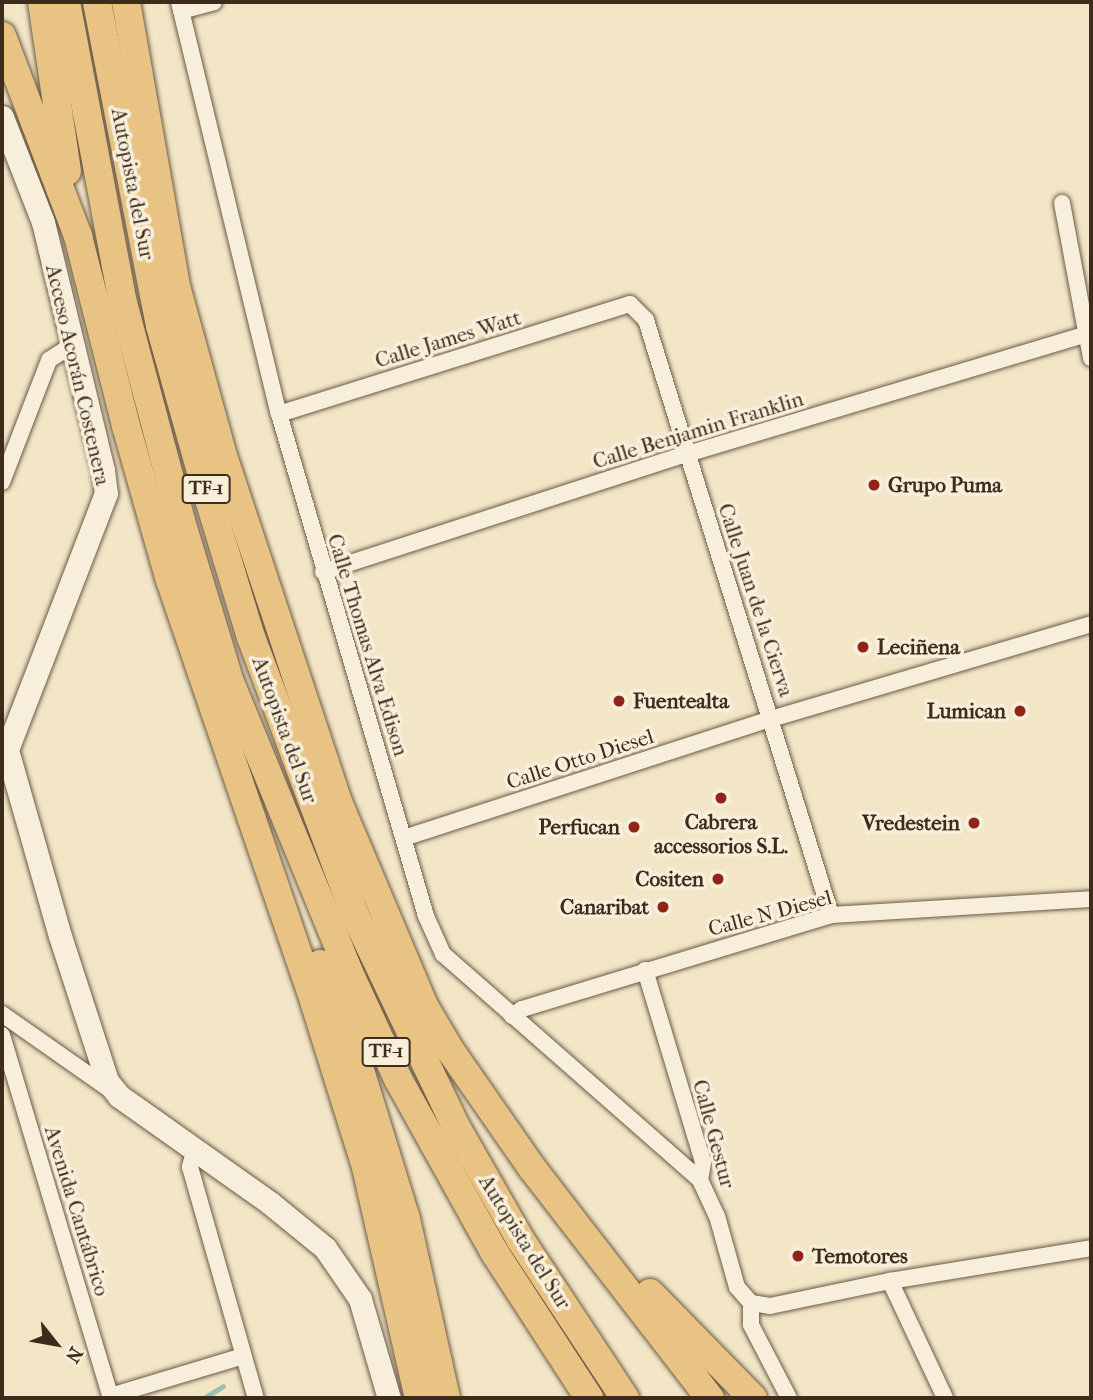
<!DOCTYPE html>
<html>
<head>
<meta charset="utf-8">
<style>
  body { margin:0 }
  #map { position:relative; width:1093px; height:1400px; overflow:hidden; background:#f2e6c7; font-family:"IM FELL French Canon",serif }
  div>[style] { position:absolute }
  .stream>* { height:4.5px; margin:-2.25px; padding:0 2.25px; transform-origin:2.25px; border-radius:2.25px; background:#9bc0b5 }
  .roads { filter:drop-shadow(0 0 2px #6b5a45) drop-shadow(0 0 2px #6b5a45) }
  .street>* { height:16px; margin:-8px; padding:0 8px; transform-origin:8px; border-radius:8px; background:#f7efdb }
  .secondary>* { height:23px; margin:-11.5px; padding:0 11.5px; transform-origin:11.5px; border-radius:11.5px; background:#f7efdb }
  .highway>* { height:28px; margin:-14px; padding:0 14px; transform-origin:14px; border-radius:14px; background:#e9c384 }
  .dots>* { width:19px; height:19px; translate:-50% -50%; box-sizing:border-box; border:4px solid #f7efdb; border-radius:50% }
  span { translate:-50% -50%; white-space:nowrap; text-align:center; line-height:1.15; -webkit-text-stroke:7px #f7efdb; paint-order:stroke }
  .shield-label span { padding:2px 5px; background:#f7efdb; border:2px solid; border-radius:5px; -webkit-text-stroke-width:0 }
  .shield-label { font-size:19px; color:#3e2c1a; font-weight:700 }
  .street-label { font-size:21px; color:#3e2c1a }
  .poi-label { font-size:21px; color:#3e2c1a; font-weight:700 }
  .left { translate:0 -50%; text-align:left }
  .right { translate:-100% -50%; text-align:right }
  .frame { position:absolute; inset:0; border:4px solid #3e2c1a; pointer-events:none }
  .north { position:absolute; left:21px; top:1309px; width:70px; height:70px; -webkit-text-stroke:5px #f7efdb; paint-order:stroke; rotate:121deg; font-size:19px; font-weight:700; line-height:28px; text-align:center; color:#3e2c1a }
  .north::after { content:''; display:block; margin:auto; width:24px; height:32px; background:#3e2c1a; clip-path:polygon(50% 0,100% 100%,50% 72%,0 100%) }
</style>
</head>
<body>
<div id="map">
  <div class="stream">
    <div style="left:204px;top:1398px;width:22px;rotate:-32deg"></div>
  </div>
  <div class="roads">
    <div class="street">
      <div style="left:179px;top:2px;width:424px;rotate:76.4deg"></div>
      <div style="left:279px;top:414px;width:523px;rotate:73.68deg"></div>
      <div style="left:426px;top:916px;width:42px;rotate:65.9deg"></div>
      <div style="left:443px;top:954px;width:342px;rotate:41.3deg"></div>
      <div style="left:181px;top:11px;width:34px;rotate:-15deg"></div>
      <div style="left:1062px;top:203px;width:158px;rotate:79.4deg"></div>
      <div style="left:279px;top:414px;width:368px;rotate:-17.4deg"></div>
      <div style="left:630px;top:304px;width:23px;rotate:45deg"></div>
      <div style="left:646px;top:320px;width:623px;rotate:72.73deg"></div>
      <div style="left:2px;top:482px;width:131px;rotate:-68.9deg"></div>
      <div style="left:49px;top:360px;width:27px;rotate:-33deg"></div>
      <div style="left:323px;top:572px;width:383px;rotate:-18deg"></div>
      <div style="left:687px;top:454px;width:419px;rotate:-16.7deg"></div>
      <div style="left:404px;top:838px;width:386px;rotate:-18deg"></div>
      <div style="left:771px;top:719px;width:334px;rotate:-16.5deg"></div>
      <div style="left:645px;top:970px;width:201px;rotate:73.2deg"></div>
      <div style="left:703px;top:1162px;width:18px;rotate:99deg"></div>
      <div style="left:700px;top:1180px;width:40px;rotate:65deg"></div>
      <div style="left:717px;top:1216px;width:74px;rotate:74.3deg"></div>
      <div style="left:737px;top:1287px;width:21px;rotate:49deg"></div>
      <div style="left:2px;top:1014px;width:134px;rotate:35deg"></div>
      <div style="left:512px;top:1016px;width:12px;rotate:-35deg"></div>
      <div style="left:522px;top:1009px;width:323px;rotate:-16.9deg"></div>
      <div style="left:831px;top:915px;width:260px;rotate:-3.5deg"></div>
      <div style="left:2px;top:1035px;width:379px;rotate:73.3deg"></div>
      <div style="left:195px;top:1149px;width:19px;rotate:106deg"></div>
      <div style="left:190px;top:1167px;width:240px;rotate:74.1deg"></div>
      <div style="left:890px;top:1281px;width:129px;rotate:64.8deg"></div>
      <div style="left:751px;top:1303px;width:19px;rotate:9deg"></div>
      <div style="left:770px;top:1306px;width:123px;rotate:-11.8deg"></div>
      <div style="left:890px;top:1281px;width:204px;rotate:-9.3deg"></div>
      <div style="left:751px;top:1303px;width:22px;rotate:90deg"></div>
      <div style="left:751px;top:1325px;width:82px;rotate:62.5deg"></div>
      <div style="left:110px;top:1396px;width:139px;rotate:-16.7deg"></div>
    </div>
    <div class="secondary">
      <div style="left:2px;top:117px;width:113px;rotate:68.7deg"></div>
      <div style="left:43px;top:222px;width:255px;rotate:76.4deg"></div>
      <div style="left:103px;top:470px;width:23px;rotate:83deg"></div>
      <div style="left:106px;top:493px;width:275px;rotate:111.1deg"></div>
      <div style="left:7px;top:750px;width:193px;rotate:74.1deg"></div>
      <div style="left:60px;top:936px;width:152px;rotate:72deg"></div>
      <div style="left:107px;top:1081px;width:19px;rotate:51deg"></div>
      <div style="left:119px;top:1096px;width:185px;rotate:35.3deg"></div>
      <div style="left:270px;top:1203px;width:71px;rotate:39.3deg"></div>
      <div style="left:325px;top:1248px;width:62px;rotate:55.5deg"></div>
      <div style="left:360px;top:1299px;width:103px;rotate:73.7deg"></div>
    </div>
    <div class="highway">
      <div style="left:42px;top:2px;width:171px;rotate:81.6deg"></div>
      <div style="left:66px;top:2px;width:302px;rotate:79.3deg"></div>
      <div style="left:122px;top:299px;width:230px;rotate:75.1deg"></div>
      <div style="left:181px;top:521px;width:168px;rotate:73.1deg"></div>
      <div style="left:230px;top:682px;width:321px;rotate:67.7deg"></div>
      <div style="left:352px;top:979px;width:110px;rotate:65.3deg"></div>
      <div style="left:398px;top:1079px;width:199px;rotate:60.9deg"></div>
      <div style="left:495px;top:1253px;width:173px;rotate:57deg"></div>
      <div style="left:97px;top:2px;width:330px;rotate:79deg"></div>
      <div style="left:160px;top:326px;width:166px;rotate:74.3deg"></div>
      <div style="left:205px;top:486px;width:158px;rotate:73.1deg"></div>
      <div style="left:251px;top:637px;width:297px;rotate:69.5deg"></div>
      <div style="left:355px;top:915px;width:233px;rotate:64.5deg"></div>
      <div style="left:455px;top:1125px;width:131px;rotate:60.3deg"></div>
      <div style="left:520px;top:1239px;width:191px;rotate:56.6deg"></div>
      <div style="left:126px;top:2px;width:292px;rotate:80deg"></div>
      <div style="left:177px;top:290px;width:172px;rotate:74.5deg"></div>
      <div style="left:223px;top:456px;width:365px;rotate:71.6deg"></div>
      <div style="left:338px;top:802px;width:221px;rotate:67.1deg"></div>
      <div style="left:424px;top:1006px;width:51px;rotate:59.4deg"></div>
      <div style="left:450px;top:1050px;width:144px;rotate:55.2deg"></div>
      <div style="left:532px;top:1168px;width:291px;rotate:52.3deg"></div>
      <div style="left:2px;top:36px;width:214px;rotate:69.2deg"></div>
      <div style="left:78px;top:236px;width:196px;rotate:75.8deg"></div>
      <div style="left:126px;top:426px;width:160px;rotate:74.1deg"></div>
      <div style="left:170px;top:580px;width:445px;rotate:71.1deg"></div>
      <div style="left:314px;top:1001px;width:174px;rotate:72.6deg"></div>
      <div style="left:366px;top:1167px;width:237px;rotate:77.1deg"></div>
      <div style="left:320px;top:964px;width:93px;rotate:68.7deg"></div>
      <div style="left:354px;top:1051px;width:176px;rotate:72.8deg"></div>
      <div style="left:406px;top:1219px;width:183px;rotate:77.4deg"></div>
      <div style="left:650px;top:1293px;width:147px;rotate:45.6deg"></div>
    </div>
  </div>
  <div class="dots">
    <div style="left:874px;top:485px;background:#8f2418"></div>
    <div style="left:863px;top:647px;background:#8f2418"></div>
    <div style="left:619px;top:701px;background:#8f2418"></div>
    <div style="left:1020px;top:711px;background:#8f2418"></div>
    <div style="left:721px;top:798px;background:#8f2418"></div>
    <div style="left:974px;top:823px;background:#8f2418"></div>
    <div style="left:634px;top:827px;background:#8f2418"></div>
    <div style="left:718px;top:879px;background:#8f2418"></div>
    <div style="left:663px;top:907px;background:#8f2418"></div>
    <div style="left:798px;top:1256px;background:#8f2418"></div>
  </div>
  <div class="shield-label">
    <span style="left:206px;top:489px">TF-1</span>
    <span style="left:386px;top:1052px">TF-1</span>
  </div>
  <div class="street-label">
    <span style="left:133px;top:184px;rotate:79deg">Autopista del Sur</span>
    <span style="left:448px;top:339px;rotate:-17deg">Calle James Watt</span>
    <span style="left:78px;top:375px;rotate:77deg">Acceso Acorán Costenera</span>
    <span style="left:698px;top:430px;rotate:-17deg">Calle Benjamin Franklin</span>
    <span style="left:756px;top:600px;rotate:72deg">Calle Juan de la Cierva</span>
    <span style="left:368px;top:645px;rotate:73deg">Calle Thomas Alva Edison</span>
    <span style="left:285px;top:730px;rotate:70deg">Autopista del Sur</span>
    <span style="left:580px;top:759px;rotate:-18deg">Calle Otto Diesel</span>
    <span style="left:770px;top:913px;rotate:-15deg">Calle N Diesel</span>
    <span style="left:714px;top:1134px;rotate:75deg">Calle Gestur</span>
    <span style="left:77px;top:1211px;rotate:73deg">Avenida Cantábrico</span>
    <span style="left:525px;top:1242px;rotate:58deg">Autopista del Sur</span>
  </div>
  <div class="poi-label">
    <span class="left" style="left:888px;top:485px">Grupo Puma</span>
    <span class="left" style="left:877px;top:647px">Leciñena</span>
    <span class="left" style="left:633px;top:701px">Fuentealta</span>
    <span class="right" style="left:1006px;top:711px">Lumican</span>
    <span style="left:721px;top:834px">Cabrera<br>accessorios S.L.</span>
    <span class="right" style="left:960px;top:823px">Vredestein</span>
    <span class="right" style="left:620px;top:827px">Perfucan</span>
    <span class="right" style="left:704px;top:879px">Cositen</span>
    <span class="right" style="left:649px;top:907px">Canaribat</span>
    <span class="left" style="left:812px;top:1256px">Temotores</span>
  </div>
  <div class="frame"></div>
  <div class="north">N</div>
</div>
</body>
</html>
